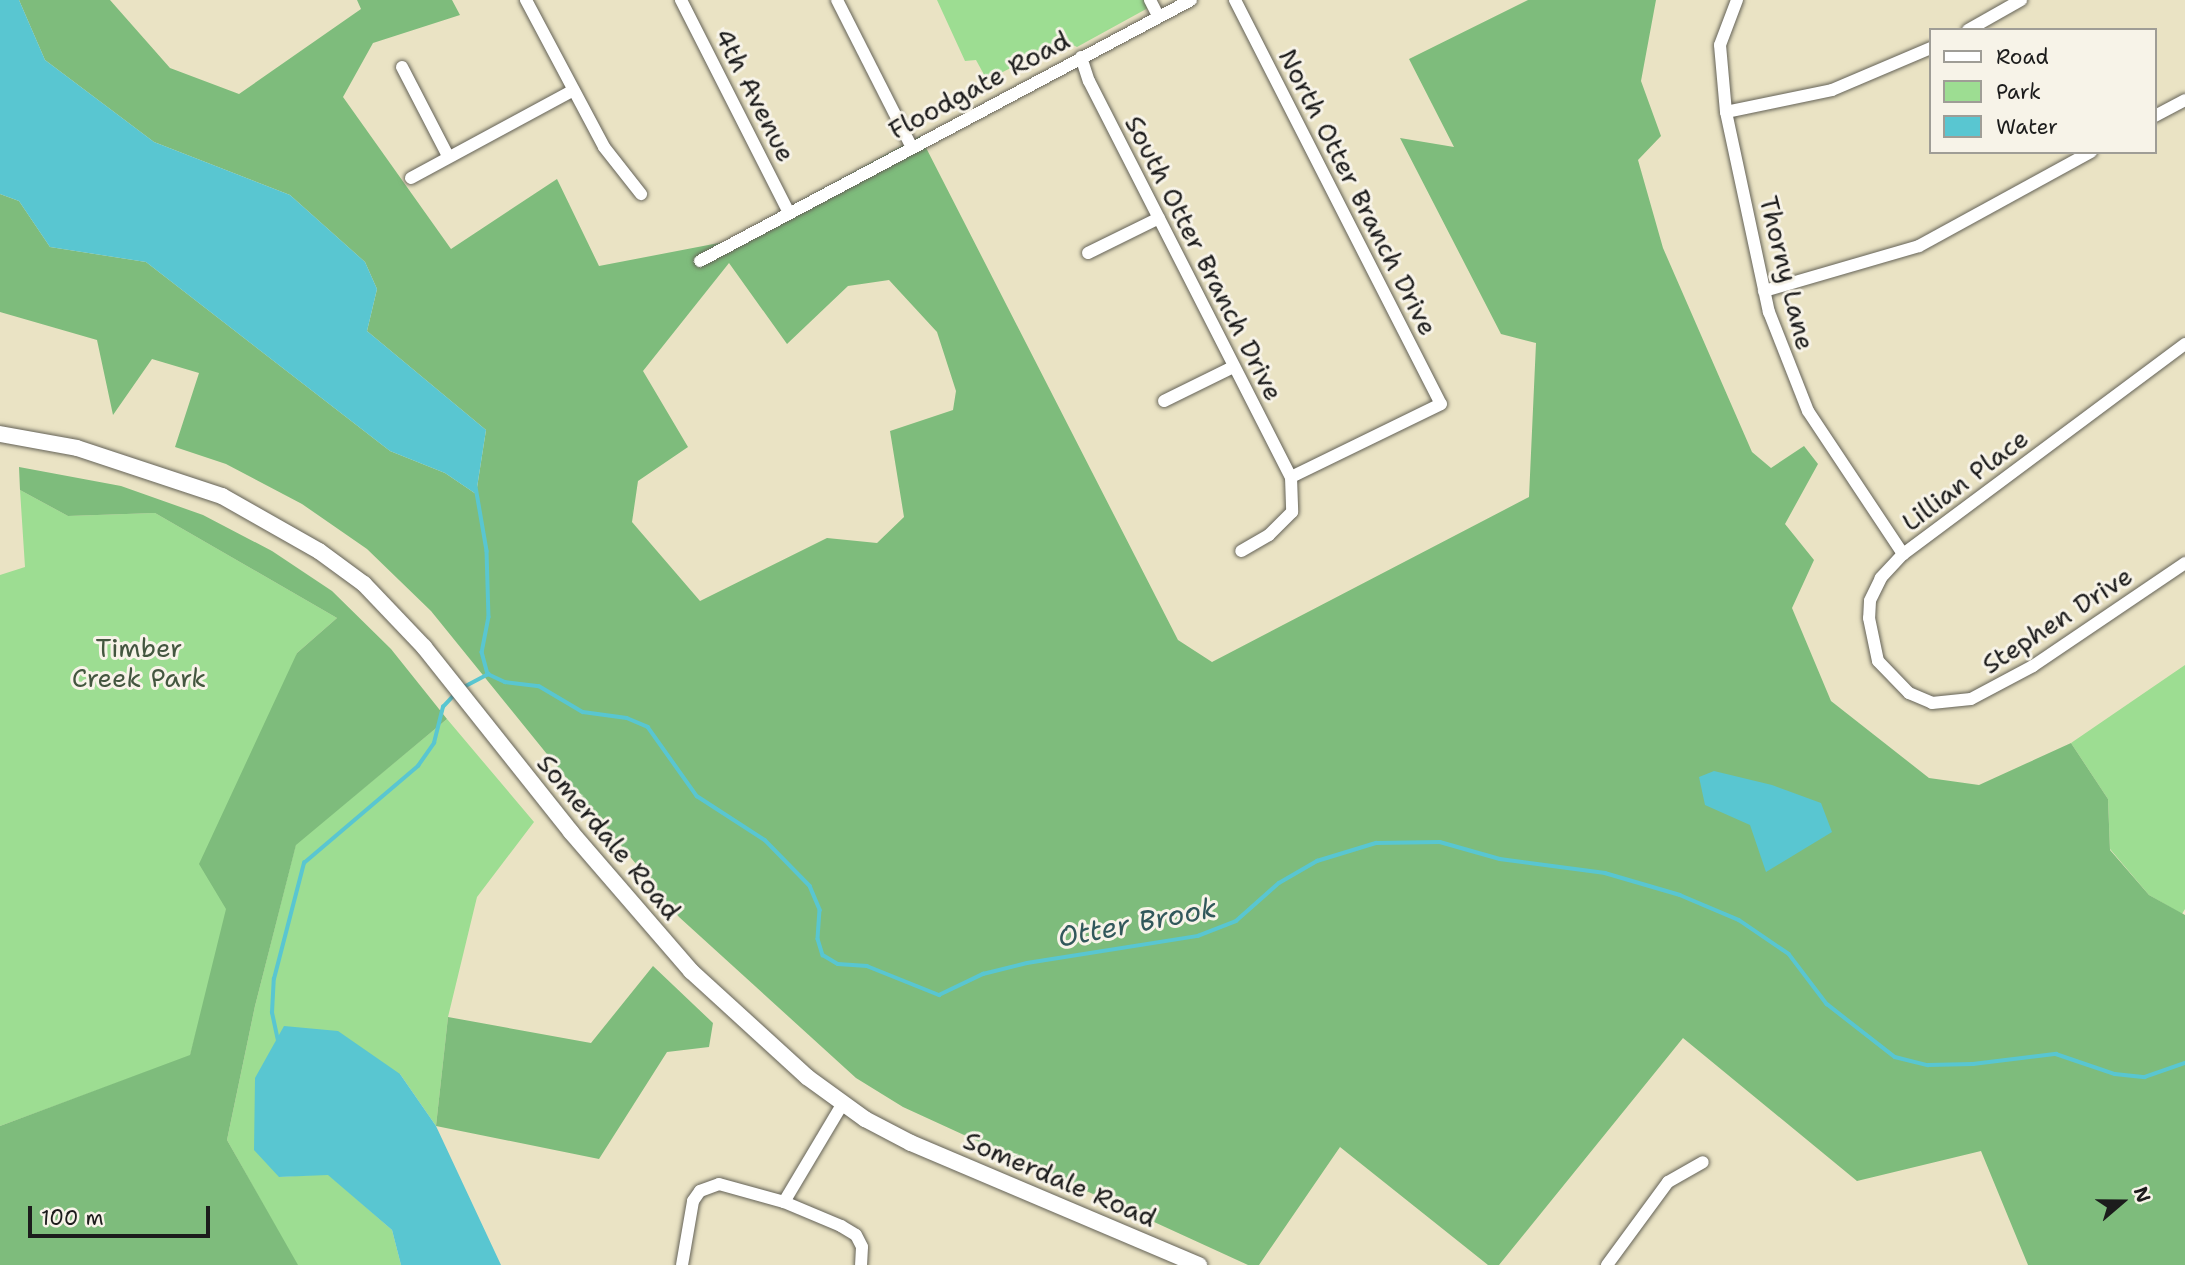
<!DOCTYPE html>
<html>
<head>
<meta charset="utf-8">
<style>
  body { margin:0 }
  #map { position:relative; width:2185px; height:1265px; overflow:hidden; background:#eae3c4; font-family:"Shantell Sans",sans-serif }
  div>[style] { position:absolute }
  .green>* { inset:0; background:#9ddd92 }
  .forest>* { inset:0; background:#7ebc7c }
  .water>* { inset:0; background:#59c6d1 }
  .stream>* { height:3.5px; margin:-1.75px; padding:0 1.75px; transform-origin:1.75px; border-radius:1.75px; background:#59c6d1 }
  .roads { filter:drop-shadow(0 0 2px #646257) drop-shadow(0 0 2px #646257) }
  .minor>* { height:12px; margin:-6px; padding:0 6px; transform-origin:6px; border-radius:6px; background:#fff }
  .secondary>* { height:16px; margin:-8px; padding:0 8px; transform-origin:8px; border-radius:8px; background:#fff }
  span { translate:-50% -50%; white-space:nowrap; text-align:center; line-height:1.15; -webkit-text-stroke:6px #f7f3e8; paint-order:stroke }
  .street-label { font-size:26px; color:#1c1c1c }
  .park-label { font-size:26px; color:#43563f }
  .water-label { font-size:28px; color:#31585b; font-style:italic }
  .legend { position:absolute; left:1929px; top:28px; width:228px; height:126px; box-sizing:border-box; background:#f7f3e8; border:2px solid #9f9d96; margin:0; padding:9px 12px; list-style:none; font-size:21px; color:#1c1c1c }
  .legend li { display:flex; align-items:center; gap:14px; height:35px }
  .legend b { width:35px; border:2px solid #9f9d96 }
  .north { position:absolute; left:2087px; top:1167px; width:70px; height:70px; -webkit-text-stroke:5px #f7f3e8; paint-order:stroke; rotate:70deg; font-size:19px; font-weight:700; line-height:28px; text-align:center; color:#1c1c1c }
  .north::after { content:''; display:block; margin:auto; width:24px; height:32px; background:#1c1c1c; clip-path:polygon(50% 0,100% 100%,50% 72%,0 100%) }
  .scale { position:absolute; left:28px; top:1206px; width:182px; height:32px; box-sizing:border-box; border:4px solid #1c1c1c; border-top:0; padding-left:9px; font-size:21px; line-height:24px; white-space:nowrap; color:#1c1c1c; -webkit-text-stroke:5px #f7f3e8; paint-order:stroke }
</style>
</head>
<body>
<div id="map">
  <div class="green">
    <div style="clip-path:polygon(937px 0,1144px 0,1148px 8px,1077px 47px,1064px 41px,987px 80px,976px 60px,965px 61px)"></div>
    <div style="clip-path:polygon(20px 490px,68px 516px,155px 513px,337px 618px,297px 653px,190px 1056px,0 1126px,0 575px,25px 567px)"></div>
    <div style="clip-path:polygon(2185px 665px,2185px 909px,2182px 914px,2149px 895px,2110px 849px,2108px 799px,2071px 743px)"></div>
    <div style="clip-path:polygon(447px 719px,534px 822px,477px 897px,448px 1017px,436px 1126px,400px 1074px,279px 1177px,328px 1174px,392px 1230px,401px 1265px,297px 1265px,227px 1140px,255px 1006px,296px 844px)"></div>
  </div>
  <div class="forest">
    <div style="clip-path:polygon(evenodd,19px 0,110px 0,170px 68px,239px 94px,361px 9px,357px 0,452px 0,460px 15px,373px 43px,343px 97px,451px 249px,557px 179px,599px 266px,724px 242px,920px 136px,1178px 640px,1212px 662px,1529px 497px,1536px 343px,1501px 334px,1400px 138px,1454px 147px,1409px 59px,1528px 0,1656px 0,1641px 81px,1661px 136px,1638px 160px,1663px 248px,1752px 452px,1771px 468px,1804px 446px,1818px 464px,1785px 524px,1814px 560px,1792px 608px,1831px 701px,1929px 778px,1979px 785px,2071px 743px,2108px 799px,2110px 850px,2149px 895px,2185px 915px,2185px 1265px,2028px 1265px,1981px 1151px,1857px 1181px,1683px 1038px,1499px 1265px,1488px 1265px,1340px 1147px,1259px 1265px,1248px 1265px,903px 1107px,856px 1078px,679px 917px,431px 611px,367px 549px,302px 504px,226px 464px,175px 447px,199px 373px,152px 359px,113px 415px,97px 340px,0 312px,0 194px,19px 201px,50px 247px,146px 262px,390px 451px,445px 473px,476px 494px,486px 430px,367px 331px,377px 289px,365px 262px,290px 195px,154px 142px,45px 60px,19px 0,729px 263px,787px 344px,848px 286px,889px 280px,937px 332px,956px 391px,953px 410px,890px 431px,904px 517px,877px 543px,827px 538px,700px 601px,632px 522px,638px 481px,688px 447px,643px 371px,729px 263px)"></div>
    <div style="clip-path:polygon(19px 467px,121px 486px,203px 515px,272px 551px,332px 591px,391px 649px,447px 719px,296px 845px,255px 1006px,227px 1140px,298px 1265px,0 1265px,0 1126px,190px 1055px,226px 909px,199px 864px,297px 653px,337px 618px,155px 513px,68px 516px,20px 490px)"></div>
    <div style="clip-path:polygon(653px 966px,713px 1023px,709px 1047px,667px 1052px,599px 1159px,436px 1126px,448px 1017px,591px 1043px)"></div>
  </div>
  <div class="water">
    <div style="clip-path:polygon(0 0,19px 0,45px 60px,154px 142px,290px 195px,365px 262px,377px 289px,367px 331px,486px 430px,476px 494px,445px 473px,390px 451px,146px 262px,50px 247px,19px 201px,0 194px)"></div>
    <div style="clip-path:polygon(1714px 771px,1772px 785px,1821px 803px,1832px 832px,1766px 872px,1750px 825px,1705px 805px,1699px 777px)"></div>
    <div style="clip-path:polygon(284px 1026px,338px 1031px,400px 1074px,436px 1126px,501px 1265px,401px 1265px,392px 1230px,328px 1175px,279px 1177px,254px 1150px,255px 1078px)"></div>
  </div>
  <div class="stream">
    <div style="left:476px;top:487px;width:65px;rotate:80.2deg"></div>
    <div style="left:487px;top:551px;width:66px;rotate:88.3deg"></div>
    <div style="left:489px;top:617px;width:36px;rotate:101deg"></div>
    <div style="left:482px;top:652px;width:23px;rotate:75deg"></div>
    <div style="left:488px;top:674px;width:19px;rotate:25deg"></div>
    <div style="left:505px;top:682px;width:34px;rotate:7deg"></div>
    <div style="left:539px;top:686px;width:51px;rotate:30.6deg"></div>
    <div style="left:583px;top:712px;width:44px;rotate:7.8deg"></div>
    <div style="left:627px;top:718px;width:23px;rotate:23deg"></div>
    <div style="left:648px;top:727px;width:85px;rotate:54.6deg"></div>
    <div style="left:697px;top:796px;width:81px;rotate:32.9deg"></div>
    <div style="left:765px;top:840px;width:64px;rotate:45.6deg"></div>
    <div style="left:810px;top:886px;width:26px;rotate:67deg"></div>
    <div style="left:820px;top:910px;width:29px;rotate:94deg"></div>
    <div style="left:818px;top:939px;width:17px;rotate:73deg"></div>
    <div style="left:823px;top:955px;width:17px;rotate:31deg"></div>
    <div style="left:838px;top:964px;width:29px;rotate:4deg"></div>
    <div style="left:867px;top:966px;width:78px;rotate:21.9deg"></div>
    <div style="left:939px;top:995px;width:49px;rotate:-25.5deg"></div>
    <div style="left:983px;top:974px;width:45px;rotate:-14deg"></div>
    <div style="left:1027px;top:963px;width:173px;rotate:-9deg"></div>
    <div style="left:1198px;top:936px;width:41px;rotate:-21.5deg"></div>
    <div style="left:1236px;top:921px;width:57px;rotate:-41.5deg"></div>
    <div style="left:1279px;top:883px;width:44px;rotate:-30.1deg"></div>
    <div style="left:1317px;top:861px;width:62px;rotate:-17deg"></div>
    <div style="left:1376px;top:843px;width:64px;rotate:-0.9deg"></div>
    <div style="left:1440px;top:842px;width:62px;rotate:15.8deg"></div>
    <div style="left:1500px;top:859px;width:106px;rotate:7.6deg"></div>
    <div style="left:1605px;top:873px;width:78px;rotate:16.3deg"></div>
    <div style="left:1680px;top:895px;width:64px;rotate:23deg"></div>
    <div style="left:1739px;top:920px;width:60px;rotate:34.2deg"></div>
    <div style="left:1789px;top:954px;width:63px;rotate:52.8deg"></div>
    <div style="left:1827px;top:1004px;width:86px;rotate:37.9deg"></div>
    <div style="left:1895px;top:1057px;width:34px;rotate:14deg"></div>
    <div style="left:1928px;top:1065px;width:45px;rotate:-1.3deg"></div>
    <div style="left:1973px;top:1064px;width:84px;rotate:-6.9deg"></div>
    <div style="left:2056px;top:1054px;width:62px;rotate:18.7deg"></div>
    <div style="left:2115px;top:1074px;width:30px;rotate:6deg"></div>
    <div style="left:2145px;top:1077px;width:42px;rotate:-19.3deg"></div>
    <div style="left:462px;top:688px;width:30px;rotate:-28deg"></div>
    <div style="left:278px;top:1041px;width:29px;rotate:-102deg"></div>
    <div style="left:272px;top:1013px;width:34px;rotate:-87deg"></div>
    <div style="left:274px;top:979px;width:120px;rotate:-75.5deg"></div>
    <div style="left:304px;top:863px;width:150px;rotate:-40.4deg"></div>
    <div style="left:418px;top:766px;width:28px;rotate:-55deg"></div>
    <div style="left:434px;top:743px;width:37px;rotate:-76deg"></div>
    <div style="left:443px;top:707px;width:19px;rotate:-47deg"></div>
  </div>
  <div class="roads">
    <div class="minor">
      <div style="left:526px;top:0;width:166px;rotate:62deg"></div>
      <div style="left:604px;top:147px;width:60px;rotate:51.8deg"></div>
      <div style="left:681px;top:0;width:237px;rotate:63.1deg"></div>
      <div style="left:837px;top:0;width:164px;rotate:63.1deg"></div>
      <div style="left:1150px;top:0;width:18px;rotate:63deg"></div>
      <div style="left:1235px;top:0;width:453px;rotate:63deg"></div>
      <div style="left:1441px;top:404px;width:167px;rotate:154deg"></div>
      <div style="left:1737px;top:0;width:48px;rotate:110.7deg"></div>
      <div style="left:1720px;top:45px;width:67px;rotate:84.9deg"></div>
      <div style="left:1726px;top:112px;width:205px;rotate:77.9deg"></div>
      <div style="left:1769px;top:312px;width:106px;rotate:68.5deg"></div>
      <div style="left:1808px;top:411px;width:172px;rotate:56.4deg"></div>
      <div style="left:1968px;top:30px;width:61px;rotate:-29.5deg"></div>
      <div style="left:1081px;top:57px;width:25px;rotate:72deg"></div>
      <div style="left:1089px;top:81px;width:445px;rotate:63deg"></div>
      <div style="left:1291px;top:477px;width:35px;rotate:88deg"></div>
      <div style="left:1292px;top:512px;width:33px;rotate:135deg"></div>
      <div style="left:1269px;top:535px;width:32px;rotate:150deg"></div>
      <div style="left:402px;top:67px;width:100px;rotate:62.7deg"></div>
      <div style="left:1726px;top:112px;width:108px;rotate:-11.7deg"></div>
      <div style="left:1832px;top:90px;width:108px;rotate:-23deg"></div>
      <div style="left:2155px;top:116px;width:34px;rotate:-28deg"></div>
      <div style="left:411px;top:178px;width:183px;rotate:-28.4deg"></div>
      <div style="left:1088px;top:253px;width:79px;rotate:-26.2deg"></div>
      <div style="left:700px;top:261px;width:556px;rotate:-27.99deg"></div>
      <div style="left:1764px;top:291px;width:161px;rotate:-16.2deg"></div>
      <div style="left:1919px;top:246px;width:196px;rotate:-28.7deg"></div>
      <div style="left:2185px;top:344px;width:352px;rotate:143.3deg"></div>
      <div style="left:1903px;top:554px;width:33px;rotate:133deg"></div>
      <div style="left:1881px;top:578px;width:25px;rotate:116deg"></div>
      <div style="left:1870px;top:601px;width:17px;rotate:93deg"></div>
      <div style="left:1869px;top:618px;width:44px;rotate:78.2deg"></div>
      <div style="left:1878px;top:661px;width:45px;rotate:45.9deg"></div>
      <div style="left:1909px;top:693px;width:25px;rotate:23deg"></div>
      <div style="left:1932px;top:703px;width:39px;rotate:-6deg"></div>
      <div style="left:1971px;top:699px;width:70px;rotate:-28deg"></div>
      <div style="left:2033px;top:666px;width:184px;rotate:-34.1deg"></div>
      <div style="left:1164px;top:401px;width:77px;rotate:-26.2deg"></div>
      <div style="left:784px;top:1202px;width:115px;rotate:-59.2deg"></div>
      <div style="left:682px;top:1265px;width:65px;rotate:-80.2deg"></div>
      <div style="left:693px;top:1201px;width:12px;rotate:-55deg"></div>
      <div style="left:700px;top:1191px;width:20px;rotate:-20deg"></div>
      <div style="left:719px;top:1184px;width:67px;rotate:15.5deg"></div>
      <div style="left:784px;top:1202px;width:62px;rotate:22.8deg"></div>
      <div style="left:841px;top:1226px;width:17px;rotate:31deg"></div>
      <div style="left:856px;top:1235px;width:13px;rotate:63deg"></div>
      <div style="left:862px;top:1247px;width:18px;rotate:93deg"></div>
      <div style="left:1607px;top:1265px;width:103px;rotate:-53.7deg"></div>
      <div style="left:1668px;top:1182px;width:40px;rotate:-29.7deg"></div>
    </div>
    <div class="secondary">
      <div style="left:0;top:434px;width:78px;rotate:10.3deg"></div>
      <div style="left:77px;top:448px;width:153px;rotate:18.3deg"></div>
      <div style="left:222px;top:496px;width:112px;rotate:29.6deg"></div>
      <div style="left:319px;top:551px;width:56px;rotate:36.3deg"></div>
      <div style="left:364px;top:584px;width:87px;rotate:46.4deg"></div>
      <div style="left:424px;top:647px;width:236px;rotate:51.5deg"></div>
      <div style="left:571px;top:832px;width:184px;rotate:49.2deg"></div>
      <div style="left:691px;top:971px;width:157px;rotate:42.4deg"></div>
      <div style="left:807px;top:1077px;width:72px;rotate:35.9deg"></div>
      <div style="left:865px;top:1119px;width:52px;rotate:27.6deg"></div>
      <div style="left:911px;top:1143px;width:313px;rotate:23deg"></div>
    </div>
  </div>
  <div class="street-label">
    <span style="left:979px;top:85px;rotate:-28deg">Floodgate Road</span>
    <span style="left:755px;top:95px;rotate:63deg">4th Avenue</span>
    <span style="left:1358px;top:192px;rotate:63deg">North Otter Branch Drive</span>
    <span style="left:1204px;top:258px;rotate:63deg">South Otter Branch Drive</span>
    <span style="left:1787px;top:273px;rotate:76deg">Thorny Lane</span>
    <span style="left:1965px;top:480px;rotate:-37deg">Lillian Place</span>
    <span style="left:2057px;top:620px;rotate:-33deg">Stephen Drive</span>
    <span style="left:609px;top:837px;rotate:50deg">Somerdale Road</span>
    <span style="left:1060px;top:1179px;rotate:23deg">Somerdale Road</span>
  </div>
  <div class="park-label">
    <span style="left:139px;top:663px">Timber<br>Creek Park</span>
  </div>
  <div class="water-label">
    <span style="left:1137px;top:922px;rotate:-11deg">Otter Brook</span>
  </div>
  <ul class="legend">
  <li><b style="height:9px;background:#fff"></b>Road</li>
  <li><b style="height:19px;background:#9ddd92"></b>Park</li>
  <li><b style="height:19px;background:#59c6d1"></b>Water</li>
  </ul>
  <div class="north">N</div>
  <div class="scale">100 m</div>
</div>
</body>
</html>
